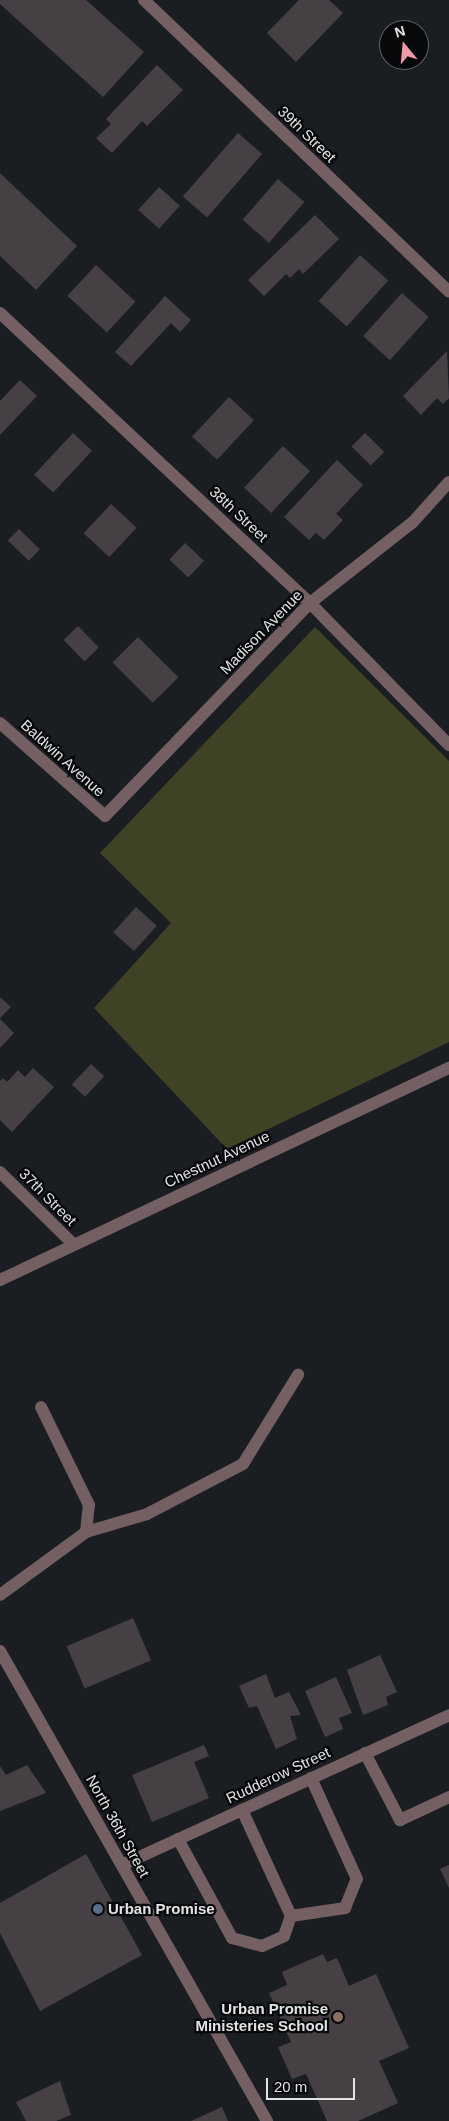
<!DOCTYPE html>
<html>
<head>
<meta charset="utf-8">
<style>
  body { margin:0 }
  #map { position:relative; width:449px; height:2121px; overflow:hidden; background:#1a1e22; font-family:Helvetica,sans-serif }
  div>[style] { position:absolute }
  .green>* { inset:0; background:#3f4225 }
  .building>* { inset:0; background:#464044; transform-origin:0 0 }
  .service>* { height:12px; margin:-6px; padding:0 6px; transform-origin:6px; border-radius:6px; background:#745f63 }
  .minor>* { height:12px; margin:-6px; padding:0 6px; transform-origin:6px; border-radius:6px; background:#745f63 }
  .tertiary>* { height:12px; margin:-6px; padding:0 6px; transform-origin:6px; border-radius:6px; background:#745f63 }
  .dots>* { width:14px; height:14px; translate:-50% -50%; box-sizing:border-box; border:2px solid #07080a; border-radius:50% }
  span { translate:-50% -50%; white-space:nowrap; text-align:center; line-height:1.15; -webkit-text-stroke:4.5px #07080a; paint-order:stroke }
  .street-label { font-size:15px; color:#e0e3e6 }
  .poi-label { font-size:15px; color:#e0e3e6; font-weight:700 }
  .left { translate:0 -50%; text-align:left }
  .right { translate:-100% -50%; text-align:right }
  .north { position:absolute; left:379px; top:20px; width:50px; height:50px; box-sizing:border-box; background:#07080a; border:1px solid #5e6062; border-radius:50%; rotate:343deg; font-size:14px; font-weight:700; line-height:20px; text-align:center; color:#e0e3e6 }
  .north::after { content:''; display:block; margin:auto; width:18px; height:22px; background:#f39aa9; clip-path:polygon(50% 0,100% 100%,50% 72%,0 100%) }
  .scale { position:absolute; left:266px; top:2078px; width:89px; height:22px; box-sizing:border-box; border:2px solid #e0e3e6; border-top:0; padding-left:6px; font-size:15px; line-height:18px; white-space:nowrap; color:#e0e3e6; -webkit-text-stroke:4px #07080a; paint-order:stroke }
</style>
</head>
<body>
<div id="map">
  <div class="green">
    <div style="clip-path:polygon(315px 627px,449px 761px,449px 1042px,227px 1149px,94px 1008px,171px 923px,100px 853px)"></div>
  </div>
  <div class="building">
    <div style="clip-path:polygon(0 0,86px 0,144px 52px,103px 97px,0 4px)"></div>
    <div style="clip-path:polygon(299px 0,329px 0,343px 13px,296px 62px,267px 33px)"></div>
    <div style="clip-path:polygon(157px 65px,183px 90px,147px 126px,142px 121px,112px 153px,96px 138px,111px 124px,106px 119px)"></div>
    <div style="left:238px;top:133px;width:32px;height:84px;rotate:41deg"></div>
    <div style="clip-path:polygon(0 173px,77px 246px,36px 290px,0 256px)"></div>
    <div style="left:278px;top:179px;width:35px;height:54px;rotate:41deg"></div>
    <div style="left:159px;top:187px;width:28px;height:31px;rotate:42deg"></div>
    <div style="clip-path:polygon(315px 215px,339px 239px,303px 274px,299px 269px,290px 278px,286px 274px,264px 296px,248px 280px)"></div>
    <div style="left:360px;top:255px;width:38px;height:62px;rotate:42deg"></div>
    <div style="left:96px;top:265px;width:54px;height:42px;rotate:43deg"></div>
    <div style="left:402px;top:293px;width:36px;height:58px;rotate:42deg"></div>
    <div style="clip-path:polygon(165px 296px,191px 320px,180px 332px,171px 323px,131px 366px,115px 352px)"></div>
    <div style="clip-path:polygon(447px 351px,449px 398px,443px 404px,437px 398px,421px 415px,403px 396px)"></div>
    <div style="clip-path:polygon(20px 380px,37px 396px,0 435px,0 401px)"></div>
    <div style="left:229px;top:397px;width:34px;height:54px;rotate:43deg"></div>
    <div style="left:73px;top:433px;width:26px;height:57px;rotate:43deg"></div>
    <div style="left:365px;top:433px;width:27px;height:19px;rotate:45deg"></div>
    <div style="left:283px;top:446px;width:37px;height:57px;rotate:43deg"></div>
    <div style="clip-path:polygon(337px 460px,363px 485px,336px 514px,343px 520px,324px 540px,316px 533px,309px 540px,284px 517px)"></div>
    <div style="left:111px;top:504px;width:35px;height:40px;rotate:43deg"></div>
    <div style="left:19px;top:529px;width:29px;height:16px;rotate:44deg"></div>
    <div style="left:185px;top:543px;width:26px;height:23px;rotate:43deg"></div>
    <div style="left:78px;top:626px;width:30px;height:20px;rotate:46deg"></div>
    <div style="left:138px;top:637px;width:57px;height:36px;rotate:45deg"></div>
    <div style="left:136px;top:907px;width:28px;height:34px;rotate:42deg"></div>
    <div style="clip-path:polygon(0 997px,11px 1007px,0 1018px)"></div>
    <div style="clip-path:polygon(0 1019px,14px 1033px,0 1048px)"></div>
    <div style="left:91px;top:1064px;width:18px;height:28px;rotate:43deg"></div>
    <div style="clip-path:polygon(33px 1068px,54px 1087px,12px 1132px,0 1120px,0 1081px,3px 1078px,7px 1082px,18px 1070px,25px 1077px)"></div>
    <div style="left:133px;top:1618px;width:46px;height:72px;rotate:67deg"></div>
    <div style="clip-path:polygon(380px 1655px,397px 1692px,386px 1697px,388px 1705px,363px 1715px,347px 1670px)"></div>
    <div style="clip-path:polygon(266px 1674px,275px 1698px,289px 1692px,301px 1715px,290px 1716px,297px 1739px,276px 1749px,257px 1706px,249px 1708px,239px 1686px)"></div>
    <div style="clip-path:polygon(336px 1677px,352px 1713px,339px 1718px,343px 1729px,325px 1737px,305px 1691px)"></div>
    <div style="clip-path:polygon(204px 1745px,209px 1756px,194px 1762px,209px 1798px,152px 1822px,132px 1775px)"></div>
    <div style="clip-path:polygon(27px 1765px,46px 1793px,0 1811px,0 1766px,6px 1775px)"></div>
    <div style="clip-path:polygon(86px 1854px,142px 1955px,40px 2011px,0 1933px,0 1903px)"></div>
    <div style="clip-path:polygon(449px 1865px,449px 1888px,440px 1869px)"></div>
    <div style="clip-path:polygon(323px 1954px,327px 1962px,337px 1958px,349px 1986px,376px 1974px,409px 2048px,379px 2061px,398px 2103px,358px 2121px,327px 2121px,306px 2074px,292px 2079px,278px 2047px,291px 2042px,269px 1993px,287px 1985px,282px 1972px)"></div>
    <div style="clip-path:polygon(60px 2081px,71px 2115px,56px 2121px,26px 2121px,16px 2102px)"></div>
    <div style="clip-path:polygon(222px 2107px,228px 2121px,191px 2121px)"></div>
  </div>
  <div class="service">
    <div style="left:86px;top:1532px;width:64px;rotate:-16.4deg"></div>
    <div style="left:147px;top:1514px;width:108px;rotate:-27.5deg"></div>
    <div style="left:243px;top:1464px;width:105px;rotate:-58.3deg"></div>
    <div style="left:0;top:1595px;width:107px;rotate:-36.2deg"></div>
    <div style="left:86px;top:1532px;width:27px;rotate:-84deg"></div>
    <div style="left:89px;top:1505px;width:109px;rotate:-116.1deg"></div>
    <div style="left:365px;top:1753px;width:76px;rotate:62.4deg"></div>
    <div style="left:400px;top:1820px;width:54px;rotate:-25.1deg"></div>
    <div style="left:178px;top:1839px;width:113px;rotate:61.4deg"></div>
    <div style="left:232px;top:1938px;width:31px;rotate:15deg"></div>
    <div style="left:262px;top:1946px;width:24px;rotate:-24deg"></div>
    <div style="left:284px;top:1936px;width:21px;rotate:-71deg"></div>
    <div style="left:291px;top:1916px;width:117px;rotate:-114.8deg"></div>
    <div style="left:291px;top:1916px;width:55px;rotate:-8.4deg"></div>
    <div style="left:345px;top:1908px;width:31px;rotate:-68deg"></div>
    <div style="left:357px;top:1879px;width:111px;rotate:-114.5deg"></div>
  </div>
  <div class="minor">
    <div style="left:144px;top:0;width:422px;rotate:43.7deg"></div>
    <div style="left:0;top:313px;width:424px;rotate:43.1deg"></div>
    <div style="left:310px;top:603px;width:199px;rotate:45.6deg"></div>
    <div style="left:0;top:723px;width:140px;rotate:41.5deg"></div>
    <div style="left:105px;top:816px;width:296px;rotate:-46.1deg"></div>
    <div style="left:310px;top:603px;width:131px;rotate:-38.2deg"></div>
    <div style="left:413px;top:522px;width:54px;rotate:-48deg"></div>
    <div style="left:0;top:1172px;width:103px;rotate:44.6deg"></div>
    <div style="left:0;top:1280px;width:497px;rotate:-25.3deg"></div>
    <div style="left:122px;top:1865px;width:360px;rotate:-24.6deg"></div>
  </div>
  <div class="tertiary">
    <div style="left:0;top:1651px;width:541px;rotate:60.4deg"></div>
  </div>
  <div class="dots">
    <div style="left:98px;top:1909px;background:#5c6f8a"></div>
    <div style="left:338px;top:2017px;background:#8d6e63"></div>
  </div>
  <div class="street-label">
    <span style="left:307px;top:134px;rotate:44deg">39th Street</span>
    <span style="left:239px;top:514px;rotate:43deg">38th Street</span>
    <span style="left:261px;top:632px;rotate:-46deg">Madison Avenue</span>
    <span style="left:63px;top:758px;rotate:42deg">Baldwin Avenue</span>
    <span style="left:217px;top:1159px;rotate:-25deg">Chestnut Avenue</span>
    <span style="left:48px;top:1197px;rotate:45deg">37th Street</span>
    <span style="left:278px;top:1775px;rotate:-25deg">Rudderow Street</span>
    <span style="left:118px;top:1826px;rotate:61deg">North 36th Street</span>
  </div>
  <div class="poi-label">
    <span class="left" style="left:108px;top:1909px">Urban Promise</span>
    <span class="right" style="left:328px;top:2017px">Urban Promise<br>Ministeries School</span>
  </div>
  <div class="north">N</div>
  <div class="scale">20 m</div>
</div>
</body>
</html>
